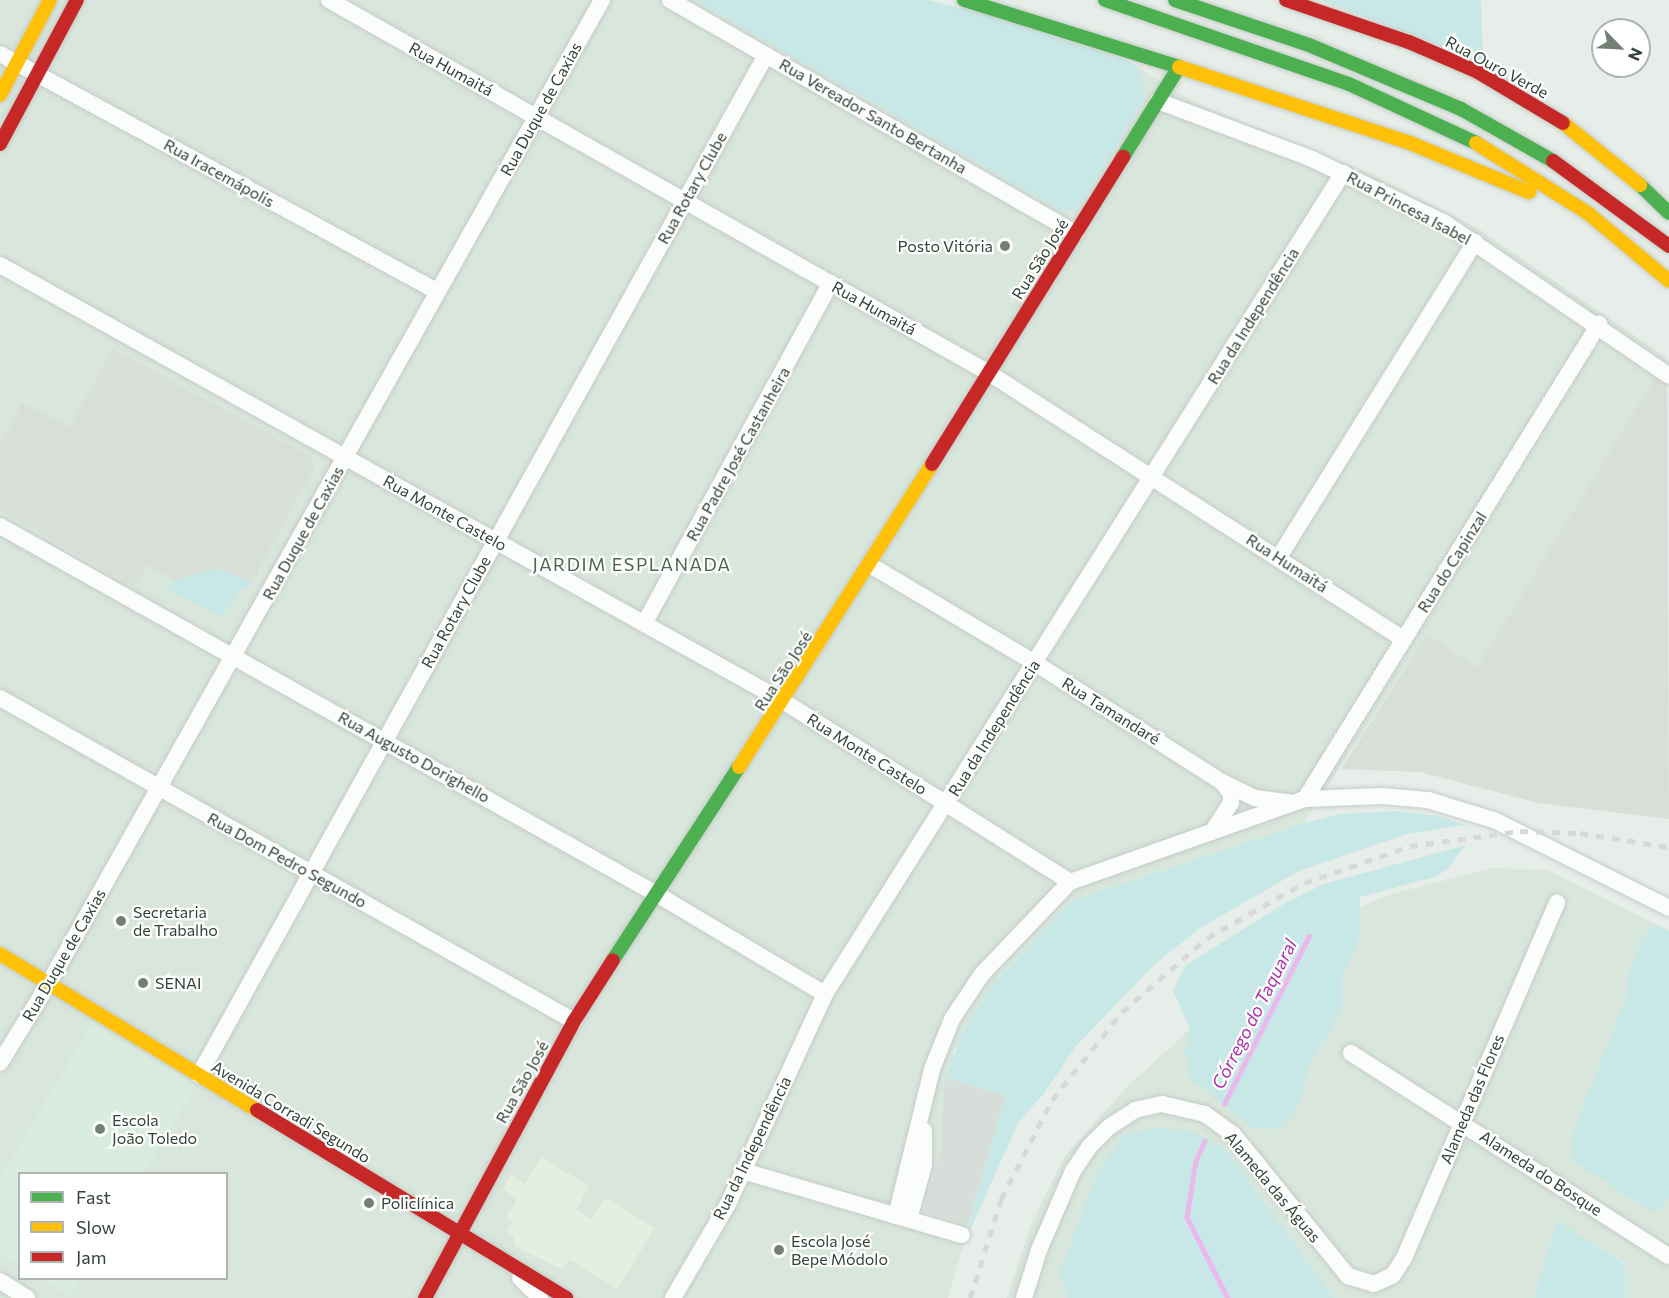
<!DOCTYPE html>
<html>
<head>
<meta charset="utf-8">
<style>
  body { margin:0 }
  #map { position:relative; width:1669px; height:1298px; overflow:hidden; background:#e7eee9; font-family:Commissioner,sans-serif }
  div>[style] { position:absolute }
  .residential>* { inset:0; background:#d8e6dc }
  .industrial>* { inset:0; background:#d7dfd8 }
  .education>* { inset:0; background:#d9ecdf }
  .medical>* { inset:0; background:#e3f0df }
  .green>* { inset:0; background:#c8e8e7 }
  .parking>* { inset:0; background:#d7ddd8 }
  .stream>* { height:4.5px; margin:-2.25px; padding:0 2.25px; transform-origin:2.25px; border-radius:2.25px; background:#eab8ec }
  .roads { filter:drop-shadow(0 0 2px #c5ccc7) drop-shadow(0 0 2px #c5ccc7) }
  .street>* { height:16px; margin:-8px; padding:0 8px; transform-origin:8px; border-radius:8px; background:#fbfcfc }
  .fast>* { height:14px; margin:-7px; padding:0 7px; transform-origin:7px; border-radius:7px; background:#4caf50 }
  .slow>* { height:14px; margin:-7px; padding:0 7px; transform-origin:7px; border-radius:7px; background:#ffc107 }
  .jam>* { height:14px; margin:-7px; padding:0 7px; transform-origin:7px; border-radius:7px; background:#c62828 }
  .rail>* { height:4.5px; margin-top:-2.25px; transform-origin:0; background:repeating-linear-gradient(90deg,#d7d8d7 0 8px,transparent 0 16px) }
  .dots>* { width:16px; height:16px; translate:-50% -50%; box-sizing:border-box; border:3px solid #fff; border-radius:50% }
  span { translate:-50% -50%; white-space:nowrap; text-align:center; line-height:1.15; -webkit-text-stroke:4.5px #fff; paint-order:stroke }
  .street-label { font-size:16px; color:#344337 }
  .poi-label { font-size:16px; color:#344337 }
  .right { translate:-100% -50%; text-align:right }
  .left { translate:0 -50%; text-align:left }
  .neighbourhood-label { font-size:18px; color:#4c6650; letter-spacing:1.5px }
  .water-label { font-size:18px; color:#aa32ab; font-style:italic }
  .legend { position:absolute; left:18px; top:1172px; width:210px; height:108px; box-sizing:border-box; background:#fff; border:2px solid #aeb4af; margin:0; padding:8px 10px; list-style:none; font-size:18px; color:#344337 }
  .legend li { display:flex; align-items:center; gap:12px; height:30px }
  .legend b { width:30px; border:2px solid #aeb4af }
  .north { position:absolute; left:1591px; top:18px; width:60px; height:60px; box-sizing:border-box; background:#fff; border:2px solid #aeb4af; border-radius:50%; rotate:114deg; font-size:16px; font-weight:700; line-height:24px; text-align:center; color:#344337 }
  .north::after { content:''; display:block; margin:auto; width:21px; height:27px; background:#737f75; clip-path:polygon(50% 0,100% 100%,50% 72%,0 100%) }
</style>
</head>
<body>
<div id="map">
  <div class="residential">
    <div style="clip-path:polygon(evenodd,0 0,927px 0,1123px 58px,1194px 102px,1374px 175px,1477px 228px,1667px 358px,1477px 667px,1427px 634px,1304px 823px,1073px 900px,994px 982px,952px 1054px,1005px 1096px,948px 1298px,0 1298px,0 0,20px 1174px,226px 1174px,226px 1278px,20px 1278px,20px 1174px)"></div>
    <div style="clip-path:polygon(1493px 868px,1548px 870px,1669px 931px,1669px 1298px,1626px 1298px,1625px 1263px,1557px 1221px,1534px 1298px,1335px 1298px,1224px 1148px,1060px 1272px,1067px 1298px,1007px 1298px,1031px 1224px,1064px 1157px,1126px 1088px,1190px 1029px,1322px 922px,1395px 893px)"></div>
  </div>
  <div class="industrial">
    <div style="clip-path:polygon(113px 349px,311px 456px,314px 468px,251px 584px,219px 568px,174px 580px,147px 565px,135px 587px,0 510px,0 445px,22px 404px,70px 427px)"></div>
    <div style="clip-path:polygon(1667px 358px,1669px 819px,1538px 803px,1420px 772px,1341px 769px,1427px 634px,1477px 667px)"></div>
  </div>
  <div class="education">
    <div style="clip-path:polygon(93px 1022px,197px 1084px,144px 1173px,20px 1174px,19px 1266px,0 1255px,0 1178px)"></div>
    <div style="clip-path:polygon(40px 1279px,81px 1279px,70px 1297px)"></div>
  </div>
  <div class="medical">
    <div style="clip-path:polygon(541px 1157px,589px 1186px,576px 1210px,591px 1219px,606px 1198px,655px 1228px,617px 1289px,570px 1260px,561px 1269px,515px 1246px,513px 1236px,507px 1231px,512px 1222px,506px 1217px,517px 1200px,503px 1189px,511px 1175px,525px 1184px)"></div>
  </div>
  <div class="green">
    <div style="clip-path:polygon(694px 0,927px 0,989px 15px,1130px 62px,1141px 74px,1144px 99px,1082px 203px,1072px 210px,1060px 210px)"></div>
    <div style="clip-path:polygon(1321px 0,1481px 0,1483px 62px)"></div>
    <div style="clip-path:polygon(219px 568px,251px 584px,236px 593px,223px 617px,168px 591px,174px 580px)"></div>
    <div style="clip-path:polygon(1397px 811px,1438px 816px,1465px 825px,1407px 834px,1299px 871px,1200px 928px,1155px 964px,1076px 1046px,1043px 1095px,1019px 1121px,962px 1248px,1005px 1096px,945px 1078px,965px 1028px,994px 982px,1073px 900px,1304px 823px,1340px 814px)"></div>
    <div style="clip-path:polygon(1466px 845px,1448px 868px,1438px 876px,1360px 897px,1358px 942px,1342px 976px,1342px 1011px,1307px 1067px,1304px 1091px,1295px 1111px,1282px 1125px,1268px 1130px,1251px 1127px,1190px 1078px,1185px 1051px,1190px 1029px,1173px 990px,1186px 965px,1285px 903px,1324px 884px)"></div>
    <div style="clip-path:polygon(1655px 924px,1669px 931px,1669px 1198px,1661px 1209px,1650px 1211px,1570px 1159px,1575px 1126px,1625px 1001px,1631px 965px,1644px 935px)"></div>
    <div style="clip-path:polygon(1153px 1127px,1191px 1131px,1224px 1148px,1335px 1298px,1067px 1298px,1060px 1272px,1098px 1170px,1125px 1135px)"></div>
    <div style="clip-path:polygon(1557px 1220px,1625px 1264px,1626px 1298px,1534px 1298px)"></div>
  </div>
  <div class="parking">
    <div style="clip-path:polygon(945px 1078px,1005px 1096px,968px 1224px,924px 1211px,941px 1150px)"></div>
  </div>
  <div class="stream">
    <div style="left:1224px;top:1104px;width:188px;rotate:-63.2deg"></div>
    <div style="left:1205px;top:1141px;width:22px;rotate:114deg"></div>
    <div style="left:1196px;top:1161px;width:57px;rotate:99.1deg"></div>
    <div style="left:1187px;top:1217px;width:91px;rotate:63.2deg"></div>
  </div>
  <div class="roads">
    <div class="street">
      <div style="left:329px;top:0;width:758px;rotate:29.47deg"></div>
      <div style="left:989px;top:373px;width:493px;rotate:32.7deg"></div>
      <div style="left:670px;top:0;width:468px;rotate:29.9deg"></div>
      <div style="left:0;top:54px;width:498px;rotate:28.5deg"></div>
      <div style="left:1158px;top:101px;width:165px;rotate:20.6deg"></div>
      <div style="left:1312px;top:159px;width:148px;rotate:25.7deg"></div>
      <div style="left:1445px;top:223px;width:271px;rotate:34.3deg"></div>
      <div style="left:0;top:265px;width:896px;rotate:29.11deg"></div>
      <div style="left:783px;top:701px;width:339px;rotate:32.2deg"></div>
      <div style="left:0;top:526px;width:754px;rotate:29.28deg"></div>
      <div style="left:658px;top:895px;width:194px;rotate:30.7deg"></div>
      <div style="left:1279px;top:557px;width:371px;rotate:-58.1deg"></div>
      <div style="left:870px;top:565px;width:192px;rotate:30.7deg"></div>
      <div style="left:1035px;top:663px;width:222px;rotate:32.5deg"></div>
      <div style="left:1222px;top:782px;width:37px;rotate:26deg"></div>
      <div style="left:1255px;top:798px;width:34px;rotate:7deg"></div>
      <div style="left:644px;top:624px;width:389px;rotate:-61.3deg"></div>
      <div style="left:0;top:698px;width:659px;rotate:29.37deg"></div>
      <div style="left:1305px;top:799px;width:559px;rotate:-58.24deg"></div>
      <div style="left:1212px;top:832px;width:35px;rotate:-57deg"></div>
      <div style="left:1231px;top:803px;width:9px;rotate:-90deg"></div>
      <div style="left:1231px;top:794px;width:15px;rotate:-127deg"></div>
      <div style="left:1351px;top:1053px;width:377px;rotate:32.6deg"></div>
      <div style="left:0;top:1063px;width:94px;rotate:-58.5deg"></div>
      <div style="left:49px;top:983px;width:1128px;rotate:-60.64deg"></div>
      <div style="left:199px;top:1075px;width:1167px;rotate:-60.93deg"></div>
      <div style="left:743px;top:1171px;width:228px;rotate:16.3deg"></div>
      <div style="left:896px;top:1216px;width:151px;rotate:-76.2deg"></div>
      <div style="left:932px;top:1069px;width:54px;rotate:-68.2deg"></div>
      <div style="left:952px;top:1019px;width:54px;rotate:-56.3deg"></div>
      <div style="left:982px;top:974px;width:127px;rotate:-46.3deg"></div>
      <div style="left:1070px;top:882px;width:249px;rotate:-19.5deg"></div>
      <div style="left:1305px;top:799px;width:77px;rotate:-2.2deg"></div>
      <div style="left:1382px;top:796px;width:46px;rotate:5deg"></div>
      <div style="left:1428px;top:800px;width:69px;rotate:16.9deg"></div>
      <div style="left:1494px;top:820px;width:196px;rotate:26.7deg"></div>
      <div style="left:909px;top:1219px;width:56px;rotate:-74.5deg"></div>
      <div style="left:924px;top:1165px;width:34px;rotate:-90deg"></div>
      <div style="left:520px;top:1278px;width:28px;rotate:45deg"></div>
      <div style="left:0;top:1281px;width:32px;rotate:32deg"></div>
      <div style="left:673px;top:1298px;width:109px;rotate:-59.7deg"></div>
      <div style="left:728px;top:1204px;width:231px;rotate:-65.2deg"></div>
      <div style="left:825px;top:994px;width:971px;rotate:-57.75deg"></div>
      <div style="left:1024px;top:1298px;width:50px;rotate:-72.6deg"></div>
      <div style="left:1039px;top:1250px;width:86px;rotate:-66.7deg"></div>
      <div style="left:1073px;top:1171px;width:29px;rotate:-56deg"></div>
      <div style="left:1089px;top:1147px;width:28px;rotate:-45deg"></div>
      <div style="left:1109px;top:1127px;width:31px;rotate:-33deg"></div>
      <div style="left:1135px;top:1110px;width:28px;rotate:-13deg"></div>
      <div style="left:1162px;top:1104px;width:44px;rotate:13.1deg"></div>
      <div style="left:1205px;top:1114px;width:34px;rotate:36deg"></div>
      <div style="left:1233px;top:1134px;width:183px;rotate:51deg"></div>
      <div style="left:1348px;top:1276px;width:27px;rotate:17deg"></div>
      <div style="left:1374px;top:1284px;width:21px;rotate:-25deg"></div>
      <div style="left:1393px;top:1275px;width:20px;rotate:-57deg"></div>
      <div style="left:1404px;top:1258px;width:387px;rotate:-66.7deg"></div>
    </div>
    <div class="fast">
      <div style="left:964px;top:0;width:225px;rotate:17.3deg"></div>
      <div style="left:1179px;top:67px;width:106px;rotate:121.9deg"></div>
      <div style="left:1105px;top:0;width:258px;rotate:19deg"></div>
      <div style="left:1349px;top:84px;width:140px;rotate:24.9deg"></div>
      <div style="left:1175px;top:0;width:141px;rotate:18.6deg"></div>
      <div style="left:1309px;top:45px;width:165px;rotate:22.8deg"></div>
      <div style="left:1461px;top:109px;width:106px;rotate:29.5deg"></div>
      <div style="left:1640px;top:185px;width:40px;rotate:44deg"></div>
      <div style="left:613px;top:960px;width:230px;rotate:-56.9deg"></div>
    </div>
    <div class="slow">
      <div style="left:1179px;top:67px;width:243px;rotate:18.2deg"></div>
      <div style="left:1410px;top:143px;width:129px;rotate:22.4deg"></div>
      <div style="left:0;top:95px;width:107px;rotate:-62.2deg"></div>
      <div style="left:1563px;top:123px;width:99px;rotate:38.8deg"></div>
      <div style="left:1476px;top:143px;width:133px;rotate:32.1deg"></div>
      <div style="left:1589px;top:214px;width:104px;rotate:39.9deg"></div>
      <div style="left:739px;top:767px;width:359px;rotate:-57.5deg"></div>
      <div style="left:0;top:954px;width:301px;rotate:31.3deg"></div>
    </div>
    <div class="jam">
      <div style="left:1286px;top:0;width:130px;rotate:18.9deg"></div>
      <div style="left:1409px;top:42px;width:75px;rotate:23.5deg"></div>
      <div style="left:1478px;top:72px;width:99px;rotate:31deg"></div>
      <div style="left:0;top:144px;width:163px;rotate:-61.9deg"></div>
      <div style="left:1553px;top:161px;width:144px;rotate:36.2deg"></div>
      <div style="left:932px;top:464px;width:362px;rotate:-58.1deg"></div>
      <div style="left:257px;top:1110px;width:362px;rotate:31.3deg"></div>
      <div style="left:425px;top:1298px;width:315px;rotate:-61.7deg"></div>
      <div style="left:574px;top:1021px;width:72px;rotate:-57.4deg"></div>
    </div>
  </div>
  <div class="rail">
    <div style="left:970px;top:1298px;width:104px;rotate:-72.6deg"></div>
    <div style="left:1001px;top:1199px;width:111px;rotate:-62.7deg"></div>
    <div style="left:1052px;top:1100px;width:112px;rotate:-51.5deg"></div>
    <div style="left:1122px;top:1012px;width:113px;rotate:-41deg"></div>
    <div style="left:1207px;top:938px;width:112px;rotate:-29.6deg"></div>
    <div style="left:1304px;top:883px;width:112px;rotate:-19.2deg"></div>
    <div style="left:1410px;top:846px;width:111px;rotate:-7.8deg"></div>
    <div style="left:1520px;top:831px;width:60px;rotate:1.9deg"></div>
    <div style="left:1580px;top:833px;width:90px;rotate:8.9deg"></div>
  </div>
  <div class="dots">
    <div style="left:1005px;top:246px;background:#737f75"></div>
    <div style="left:121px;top:921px;background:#737f75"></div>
    <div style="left:143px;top:983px;background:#737f75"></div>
    <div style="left:100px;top:1129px;background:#737f75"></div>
    <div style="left:369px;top:1203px;background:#737f75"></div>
    <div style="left:779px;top:1250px;background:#737f75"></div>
  </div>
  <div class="street-label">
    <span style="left:1497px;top:67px;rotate:28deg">Rua Ouro Verde</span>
    <span style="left:451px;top:69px;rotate:29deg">Rua Humaitá</span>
    <span style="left:541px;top:109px;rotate:-61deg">Rua Duque de Caxias</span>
    <span style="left:873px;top:116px;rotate:30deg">Rua Vereador Santo Bertanha</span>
    <span style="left:219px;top:173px;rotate:29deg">Rua Iracemápolis</span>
    <span style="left:692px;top:188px;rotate:-61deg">Rua Rotary Clube</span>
    <span style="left:1409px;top:208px;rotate:28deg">Rua Princesa Isabel</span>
    <span style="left:1040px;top:259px;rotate:-58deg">Rua São José</span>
    <span style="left:874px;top:308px;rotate:29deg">Rua Humaitá</span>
    <span style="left:1253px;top:316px;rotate:-58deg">Rua da Independência</span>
    <span style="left:738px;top:454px;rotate:-61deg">Rua Padre José Castanheira</span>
    <span style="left:445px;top:513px;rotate:29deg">Rua Monte Castelo</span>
    <span style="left:303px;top:533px;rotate:-61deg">Rua Duque de Caxias</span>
    <span style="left:1452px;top:562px;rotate:-58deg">Rua do Capinzal</span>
    <span style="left:1287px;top:563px;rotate:33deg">Rua Humaitá</span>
    <span style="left:456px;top:612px;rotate:-61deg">Rua Rotary Clube</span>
    <span style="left:783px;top:671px;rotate:-57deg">Rua São José</span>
    <span style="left:1111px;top:711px;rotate:32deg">Rua Tamandaré</span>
    <span style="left:994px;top:728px;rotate:-58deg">Rua da Independência</span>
    <span style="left:867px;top:754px;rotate:32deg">Rua Monte Castelo</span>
    <span style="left:414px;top:757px;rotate:29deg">Rua Augusto Dorighello</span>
    <span style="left:287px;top:860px;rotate:29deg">Rua Dom Pedro Segundo</span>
    <span style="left:64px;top:955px;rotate:-60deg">Rua Duque de Caxias</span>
    <span style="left:522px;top:1082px;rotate:-61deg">Rua São José</span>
    <span style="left:1472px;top:1099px;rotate:-67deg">Alameda das Flores</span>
    <span style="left:291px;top:1112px;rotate:31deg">Avenida Corradi Segundo</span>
    <span style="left:752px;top:1148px;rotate:-64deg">Rua da Independência</span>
    <span style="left:1541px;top:1173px;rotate:33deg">Alameda do Bosque</span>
    <span style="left:1273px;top:1187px;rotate:50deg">Alameda das Águas</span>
  </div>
  <div class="poi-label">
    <span class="right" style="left:993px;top:246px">Posto Vitória</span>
    <span class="left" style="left:133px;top:921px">Secretaria<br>de Trabalho</span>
    <span class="left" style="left:155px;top:983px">SENAI</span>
    <span class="left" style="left:112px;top:1129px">Escola<br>João Toledo</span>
    <span class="left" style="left:381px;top:1203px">Policlínica</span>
    <span class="left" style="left:791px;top:1250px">Escola José<br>Bepe Módolo</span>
  </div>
  <div class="neighbourhood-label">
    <span style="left:632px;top:564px">JARDIM ESPLANADA</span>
  </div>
  <div class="water-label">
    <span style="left:1254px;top:1014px;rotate:-63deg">Córrego do Taquaral</span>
  </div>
  <ul class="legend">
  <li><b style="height:8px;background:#4caf50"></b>Fast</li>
  <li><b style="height:8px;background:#ffc107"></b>Slow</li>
  <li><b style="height:8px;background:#c62828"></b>Jam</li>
  </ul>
  <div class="north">N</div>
</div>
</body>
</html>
